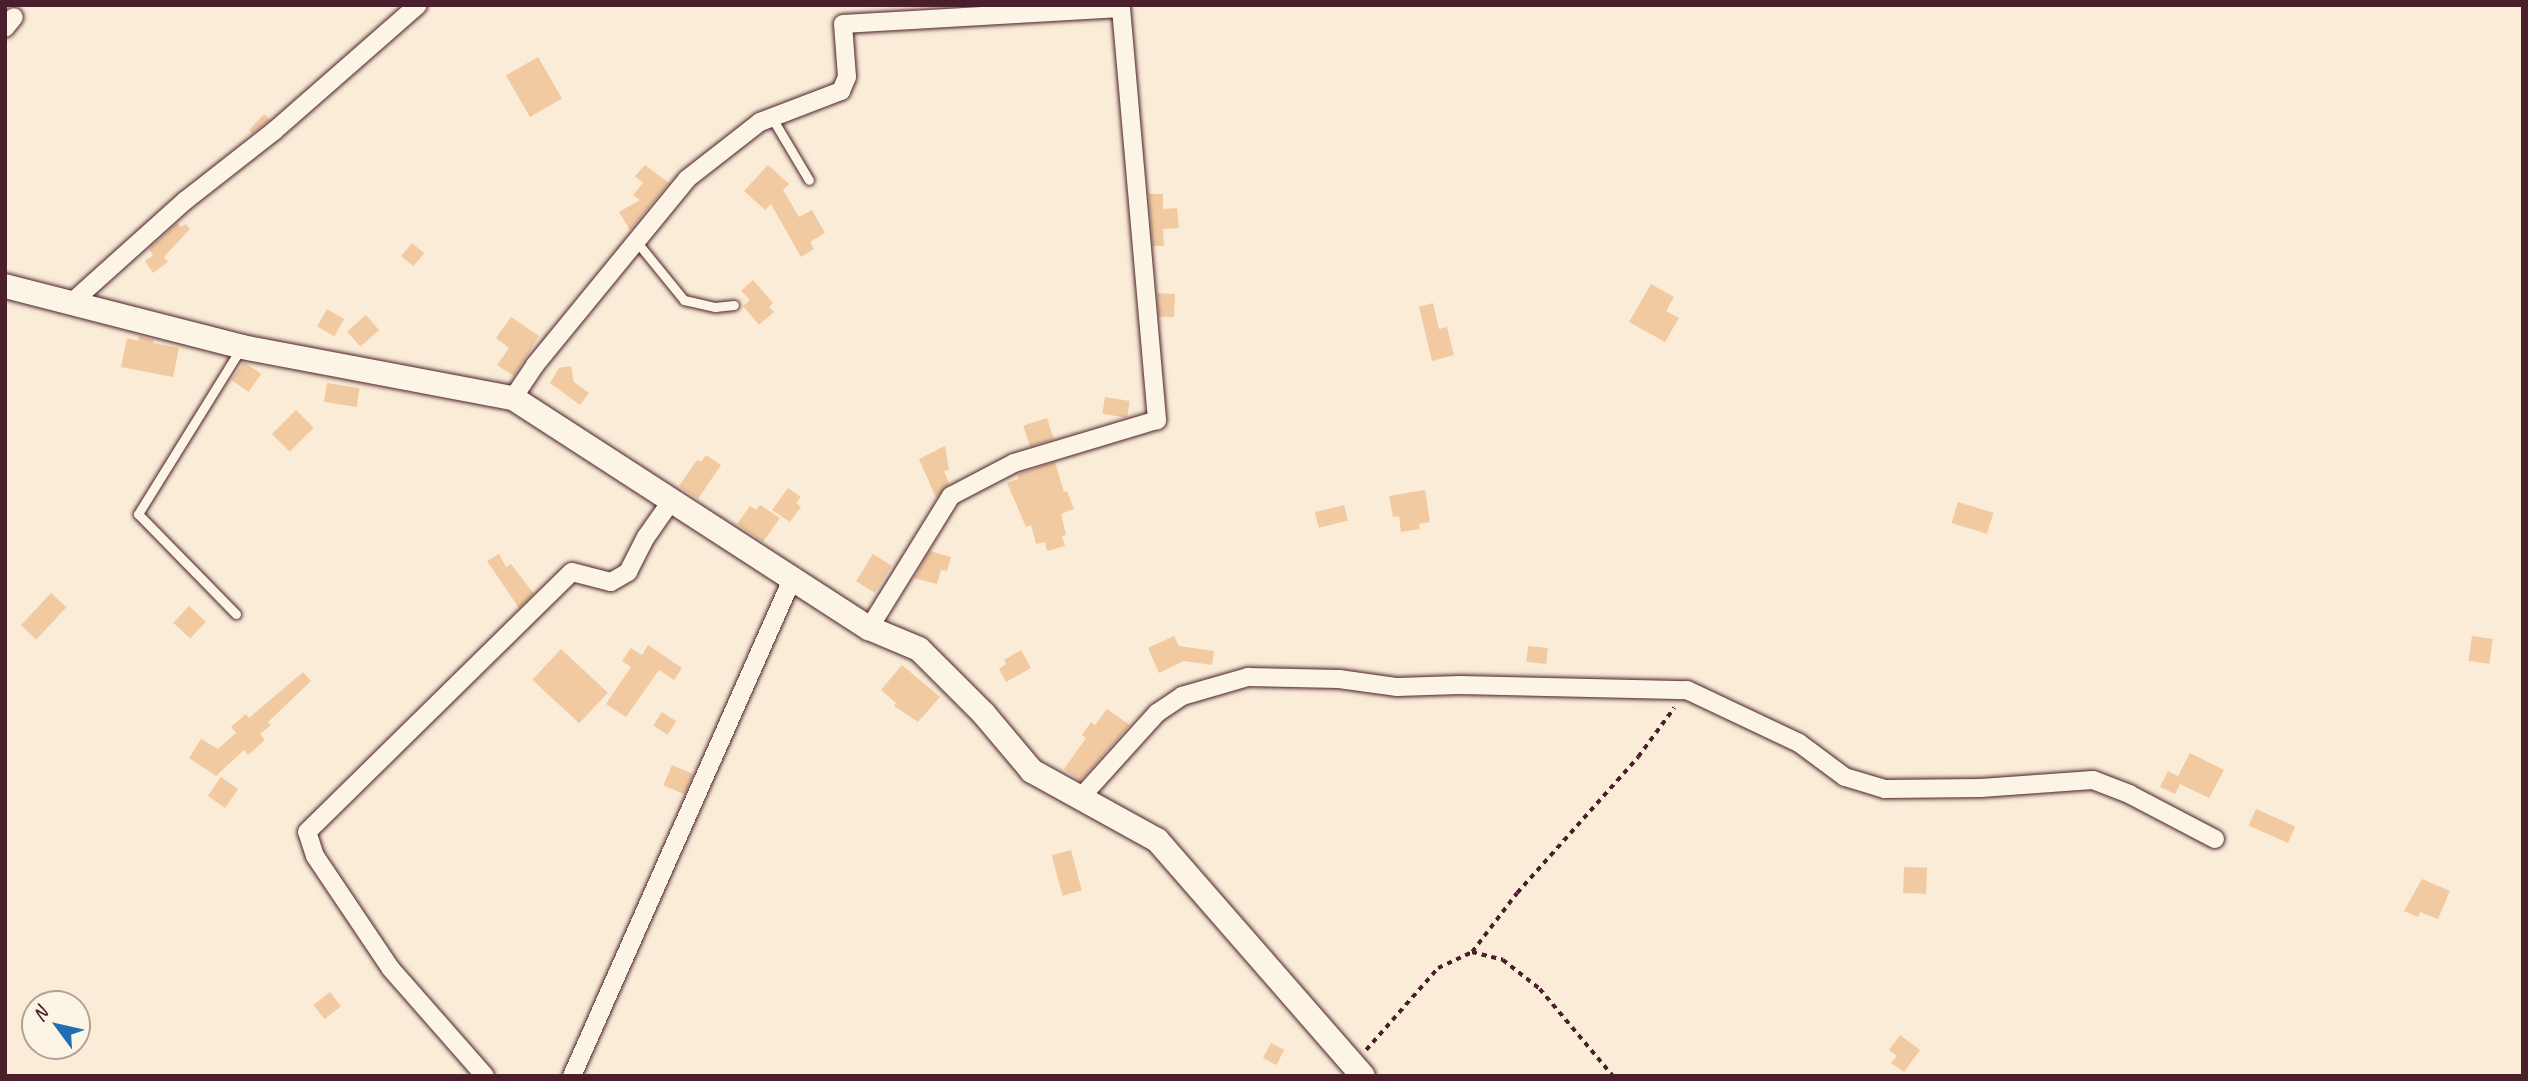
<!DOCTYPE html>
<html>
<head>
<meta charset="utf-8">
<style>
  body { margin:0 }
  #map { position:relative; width:2528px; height:1081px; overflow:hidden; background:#faecd7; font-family:Caveat,sans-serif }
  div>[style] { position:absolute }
  .building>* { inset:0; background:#f1caa1; transform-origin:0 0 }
  .path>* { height:3.5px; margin-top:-1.75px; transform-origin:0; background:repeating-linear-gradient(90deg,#4a1f2b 0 5px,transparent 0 10px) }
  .roads { filter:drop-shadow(0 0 2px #4a1f2b) drop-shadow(0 0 2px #4a1f2b) }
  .lane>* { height:9px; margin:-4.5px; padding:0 4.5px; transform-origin:4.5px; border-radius:4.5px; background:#fcf5e5 }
  .street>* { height:18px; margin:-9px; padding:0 9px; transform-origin:9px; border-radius:9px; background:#fcf5e5 }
  .secondary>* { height:24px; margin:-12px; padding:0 12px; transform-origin:12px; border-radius:12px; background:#fcf5e5 }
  span { translate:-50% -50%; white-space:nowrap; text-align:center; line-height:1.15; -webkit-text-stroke:7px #fcf5e5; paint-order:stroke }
  .frame { position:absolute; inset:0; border:7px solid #4a1f2b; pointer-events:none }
  .north { position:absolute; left:21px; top:990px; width:70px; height:70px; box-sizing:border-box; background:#fcf5e5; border:2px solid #b59f9b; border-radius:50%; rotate:303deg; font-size:19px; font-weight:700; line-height:28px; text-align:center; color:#4a1f2b }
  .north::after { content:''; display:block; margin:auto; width:24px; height:32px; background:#1f6fb2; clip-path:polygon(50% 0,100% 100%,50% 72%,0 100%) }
</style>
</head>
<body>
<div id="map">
  <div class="building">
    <div style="left:538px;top:57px;width:48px;height:37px;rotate:60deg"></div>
    <div style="clip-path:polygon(264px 114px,270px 120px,252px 133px,249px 130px)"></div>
    <div style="clip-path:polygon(645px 165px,669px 183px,630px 230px,619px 212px,640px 200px,633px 195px,643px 183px,635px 176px)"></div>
    <div style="clip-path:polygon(768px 165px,789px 184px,783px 190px,799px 217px,812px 210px,825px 233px,810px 242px,814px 249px,801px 257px,771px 204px,765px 210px,744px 191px)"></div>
    <div style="clip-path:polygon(1149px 194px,1163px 194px,1163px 209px,1177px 208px,1179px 228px,1163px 229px,1164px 246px,1153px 246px)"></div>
    <div style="clip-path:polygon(177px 223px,181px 227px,186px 224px,190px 229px,164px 257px,168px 262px,153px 273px,145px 261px,153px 255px,149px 249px)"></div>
    <div style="left:412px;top:243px;width:16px;height:17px;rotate:40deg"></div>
    <div style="clip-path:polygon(753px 280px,773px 303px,769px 307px,774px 312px,759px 325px,743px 306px,750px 300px,741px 291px)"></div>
    <div style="clip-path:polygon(1651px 284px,1674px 297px,1666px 311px,1679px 318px,1665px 342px,1629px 322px)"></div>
    <div style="clip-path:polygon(1157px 293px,1175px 294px,1174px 317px,1159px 317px)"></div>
    <div style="clip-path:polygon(1433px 303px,1439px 329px,1447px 327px,1454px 355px,1432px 361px,1419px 307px)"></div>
    <div style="left:327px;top:309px;width:20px;height:20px;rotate:30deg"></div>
    <div style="left:366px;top:315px;width:20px;height:25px;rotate:49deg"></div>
    <div style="clip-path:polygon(511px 317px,539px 336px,514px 376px,497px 365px,509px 348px,496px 338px)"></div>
    <div style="clip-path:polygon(139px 336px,154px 340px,153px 343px,179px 348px,173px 377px,121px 367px,127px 338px,138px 341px)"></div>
    <div style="left:244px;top:362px;width:21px;height:22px;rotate:35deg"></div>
    <div style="clip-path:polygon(571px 366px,574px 382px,589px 393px,580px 405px,550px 383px,559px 368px)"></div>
    <div style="left:327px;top:383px;width:33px;height:19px;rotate:9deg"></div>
    <div style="left:1105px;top:397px;width:25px;height:17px;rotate:9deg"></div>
    <div style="left:296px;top:410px;width:25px;height:34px;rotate:45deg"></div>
    <div style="left:1047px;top:418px;width:22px;height:25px;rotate:72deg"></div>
    <div style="clip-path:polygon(945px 446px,949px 470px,944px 471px,949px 484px,936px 498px,919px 459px)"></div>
    <div style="clip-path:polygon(706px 455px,721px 465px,698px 499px,679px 486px,697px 460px,701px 462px)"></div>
    <div style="clip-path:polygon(1055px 462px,1064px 492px,1067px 491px,1074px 509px,1061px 514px,1066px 535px,1062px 536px,1065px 546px,1047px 551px,1045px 542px,1036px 544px,1031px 525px,1026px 527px,1007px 483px,1018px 479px,1018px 474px)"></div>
    <div style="clip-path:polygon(788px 488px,801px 497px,796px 503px,801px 507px,790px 522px,772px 510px)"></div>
    <div style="clip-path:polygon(1425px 490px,1430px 522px,1419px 524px,1420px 529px,1401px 532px,1399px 516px,1393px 517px,1389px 496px)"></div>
    <div style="left:1958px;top:502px;width:37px;height:22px;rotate:17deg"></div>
    <div style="clip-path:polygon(760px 505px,780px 518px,763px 542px,737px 524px,750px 506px,756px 510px)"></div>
    <div style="left:1344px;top:505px;width:16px;height:30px;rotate:76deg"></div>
    <div style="clip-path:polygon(930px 551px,951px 557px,947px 571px,941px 570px,937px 584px,914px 578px)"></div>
    <div style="clip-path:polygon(499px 554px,506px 567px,511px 564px,534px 594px,519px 608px,487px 561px)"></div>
    <div style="left:873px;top:554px;width:22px;height:32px;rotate:32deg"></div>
    <div style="left:51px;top:593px;width:21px;height:44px;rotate:43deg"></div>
    <div style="left:189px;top:606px;width:23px;height:23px;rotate:43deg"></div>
    <div style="clip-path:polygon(1174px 636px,1179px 646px,1214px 651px,1212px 665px,1184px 661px,1159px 673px,1148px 648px)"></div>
    <div style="left:2472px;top:636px;width:21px;height:25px;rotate:8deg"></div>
    <div style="clip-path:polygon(648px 645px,682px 668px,674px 680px,659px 670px,626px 717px,606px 704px,631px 667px,622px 661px,631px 648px,642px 655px)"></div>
    <div style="left:1528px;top:646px;width:20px;height:16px;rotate:6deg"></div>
    <div style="left:561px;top:649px;width:64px;height:42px;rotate:43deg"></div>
    <div style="clip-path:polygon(1021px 650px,1031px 668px,1006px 682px,999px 669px,1006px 664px,1004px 660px)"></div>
    <div style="clip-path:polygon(902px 665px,940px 697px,918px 722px,894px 706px,896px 703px,881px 690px)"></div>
    <div style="clip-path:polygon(303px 672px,311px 681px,268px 722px,271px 725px,260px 734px,265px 740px,248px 755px,244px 750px,216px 776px,189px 758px,201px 739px,218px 749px,236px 733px,231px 727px,246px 714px,249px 718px)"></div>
    <div style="clip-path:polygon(1107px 709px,1130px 725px,1080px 781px,1064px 769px,1086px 738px,1082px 735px,1091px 722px,1095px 725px)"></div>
    <div style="left:662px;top:712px;width:17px;height:16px;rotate:33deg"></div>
    <div style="clip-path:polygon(2190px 753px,2224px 770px,2209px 798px,2180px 784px,2175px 794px,2160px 787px,2168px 771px,2178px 776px)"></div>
    <div style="left:672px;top:765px;width:23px;height:22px;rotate:23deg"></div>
    <div style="left:221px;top:777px;width:21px;height:23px;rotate:35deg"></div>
    <div style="left:2256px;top:809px;width:43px;height:18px;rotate:24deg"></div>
    <div style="left:1071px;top:850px;width:42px;height:20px;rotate:75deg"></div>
    <div style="left:1904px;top:867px;width:23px;height:26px;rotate:2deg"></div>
    <div style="clip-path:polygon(2422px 879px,2450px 891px,2438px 919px,2420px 912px,2418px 917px,2404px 911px)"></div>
    <div style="left:330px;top:992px;width:18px;height:21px;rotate:52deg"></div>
    <div style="clip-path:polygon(1900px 1035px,1920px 1050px,1904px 1072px,1891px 1063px,1897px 1056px,1889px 1050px)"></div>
    <div style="left:1271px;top:1043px;width:15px;height:17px;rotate:28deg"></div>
  </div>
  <div class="path">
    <div style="left:1472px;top:952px;width:74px;rotate:-52.7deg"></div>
    <div style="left:1517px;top:893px;width:182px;rotate:-48.3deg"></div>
    <div style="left:1638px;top:757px;width:61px;rotate:-53.7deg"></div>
    <div style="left:1366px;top:1050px;width:109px;rotate:-48.7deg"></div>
    <div style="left:1438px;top:968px;width:38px;rotate:-25deg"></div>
    <div style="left:1472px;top:952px;width:32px;rotate:14deg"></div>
    <div style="left:1503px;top:960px;width:47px;rotate:38.1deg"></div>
    <div style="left:1540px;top:989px;width:114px;rotate:50deg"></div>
  </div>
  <div class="roads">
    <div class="lane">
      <div style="left:772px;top:118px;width:72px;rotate:59.2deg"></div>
      <div style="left:636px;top:241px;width:76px;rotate:50.9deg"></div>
      <div style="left:684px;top:300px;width:32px;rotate:13deg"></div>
      <div style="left:715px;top:307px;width:19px;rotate:-6deg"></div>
      <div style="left:236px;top:614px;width:140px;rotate:-134.4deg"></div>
      <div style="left:138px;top:514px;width:195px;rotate:-58.2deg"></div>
    </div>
    <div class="street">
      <div style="left:5px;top:28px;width:14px;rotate:-51deg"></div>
      <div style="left:70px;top:304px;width:156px;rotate:-41.9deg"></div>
      <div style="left:186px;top:200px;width:112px;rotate:-38.1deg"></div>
      <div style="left:274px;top:131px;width:191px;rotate:-41.2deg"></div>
      <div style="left:513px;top:398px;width:40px;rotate:-56deg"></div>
      <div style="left:535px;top:365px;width:240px;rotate:-50.7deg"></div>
      <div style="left:687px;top:179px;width:93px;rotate:-38deg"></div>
      <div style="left:760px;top:122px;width:87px;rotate:-20.9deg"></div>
      <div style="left:841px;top:91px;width:15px;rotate:-67deg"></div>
      <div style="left:847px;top:77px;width:53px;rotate:-94.3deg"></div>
      <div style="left:843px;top:24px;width:278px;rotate:-3.3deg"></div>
      <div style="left:1121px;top:8px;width:414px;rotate:85deg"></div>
      <div style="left:1157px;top:420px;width:149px;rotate:163.3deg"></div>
      <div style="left:1014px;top:463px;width:71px;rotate:152.4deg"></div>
      <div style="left:951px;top:496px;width:155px;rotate:121.8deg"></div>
      <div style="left:1082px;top:796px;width:112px;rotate:-47.9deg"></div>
      <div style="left:1157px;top:713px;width:30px;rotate:-34deg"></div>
      <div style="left:1182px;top:696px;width:69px;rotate:-16.1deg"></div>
      <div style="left:1248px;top:677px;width:91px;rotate:1.3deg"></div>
      <div style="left:1339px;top:679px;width:59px;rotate:7.9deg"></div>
      <div style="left:1397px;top:687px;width:63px;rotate:-1.8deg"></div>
      <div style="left:1460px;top:685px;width:227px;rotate:1.3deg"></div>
      <div style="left:1687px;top:690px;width:124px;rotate:25.3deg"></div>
      <div style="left:1799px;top:743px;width:57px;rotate:36.5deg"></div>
      <div style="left:1845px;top:777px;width:42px;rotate:16.7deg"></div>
      <div style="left:1885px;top:789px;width:96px;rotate:-0.6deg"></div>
      <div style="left:1981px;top:788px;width:112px;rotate:-4.1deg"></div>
      <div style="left:2093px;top:780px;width:39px;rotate:21deg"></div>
      <div style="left:2129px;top:794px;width:97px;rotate:27.6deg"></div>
      <div style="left:485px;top:1076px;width:142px;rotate:-131.3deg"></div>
      <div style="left:391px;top:969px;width:136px;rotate:-123.9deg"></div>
      <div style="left:315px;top:856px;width:25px;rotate:-108deg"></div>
      <div style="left:307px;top:832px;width:371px;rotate:-44.5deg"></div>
      <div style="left:572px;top:572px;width:40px;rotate:14.4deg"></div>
      <div style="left:611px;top:582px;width:20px;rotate:-30deg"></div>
      <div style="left:628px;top:572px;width:39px;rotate:-63deg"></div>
      <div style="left:646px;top:537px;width:45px;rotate:-54.9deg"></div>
      <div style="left:572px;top:1076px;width:546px;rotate:-66.11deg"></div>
    </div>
    <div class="secondary">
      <div style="left:5px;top:286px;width:245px;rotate:14.4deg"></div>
      <div style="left:242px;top:347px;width:276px;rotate:10.7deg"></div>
      <div style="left:513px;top:398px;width:424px;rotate:32.9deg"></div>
      <div style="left:869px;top:628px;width:54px;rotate:22.8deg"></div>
      <div style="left:919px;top:649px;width:92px;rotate:45deg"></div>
      <div style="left:984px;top:714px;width:75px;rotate:49.9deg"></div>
      <div style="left:1032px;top:771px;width:143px;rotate:28.9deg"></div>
      <div style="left:1157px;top:840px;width:313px;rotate:48.9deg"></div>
    </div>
  </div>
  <div class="frame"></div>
  <div class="north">N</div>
</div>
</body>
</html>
